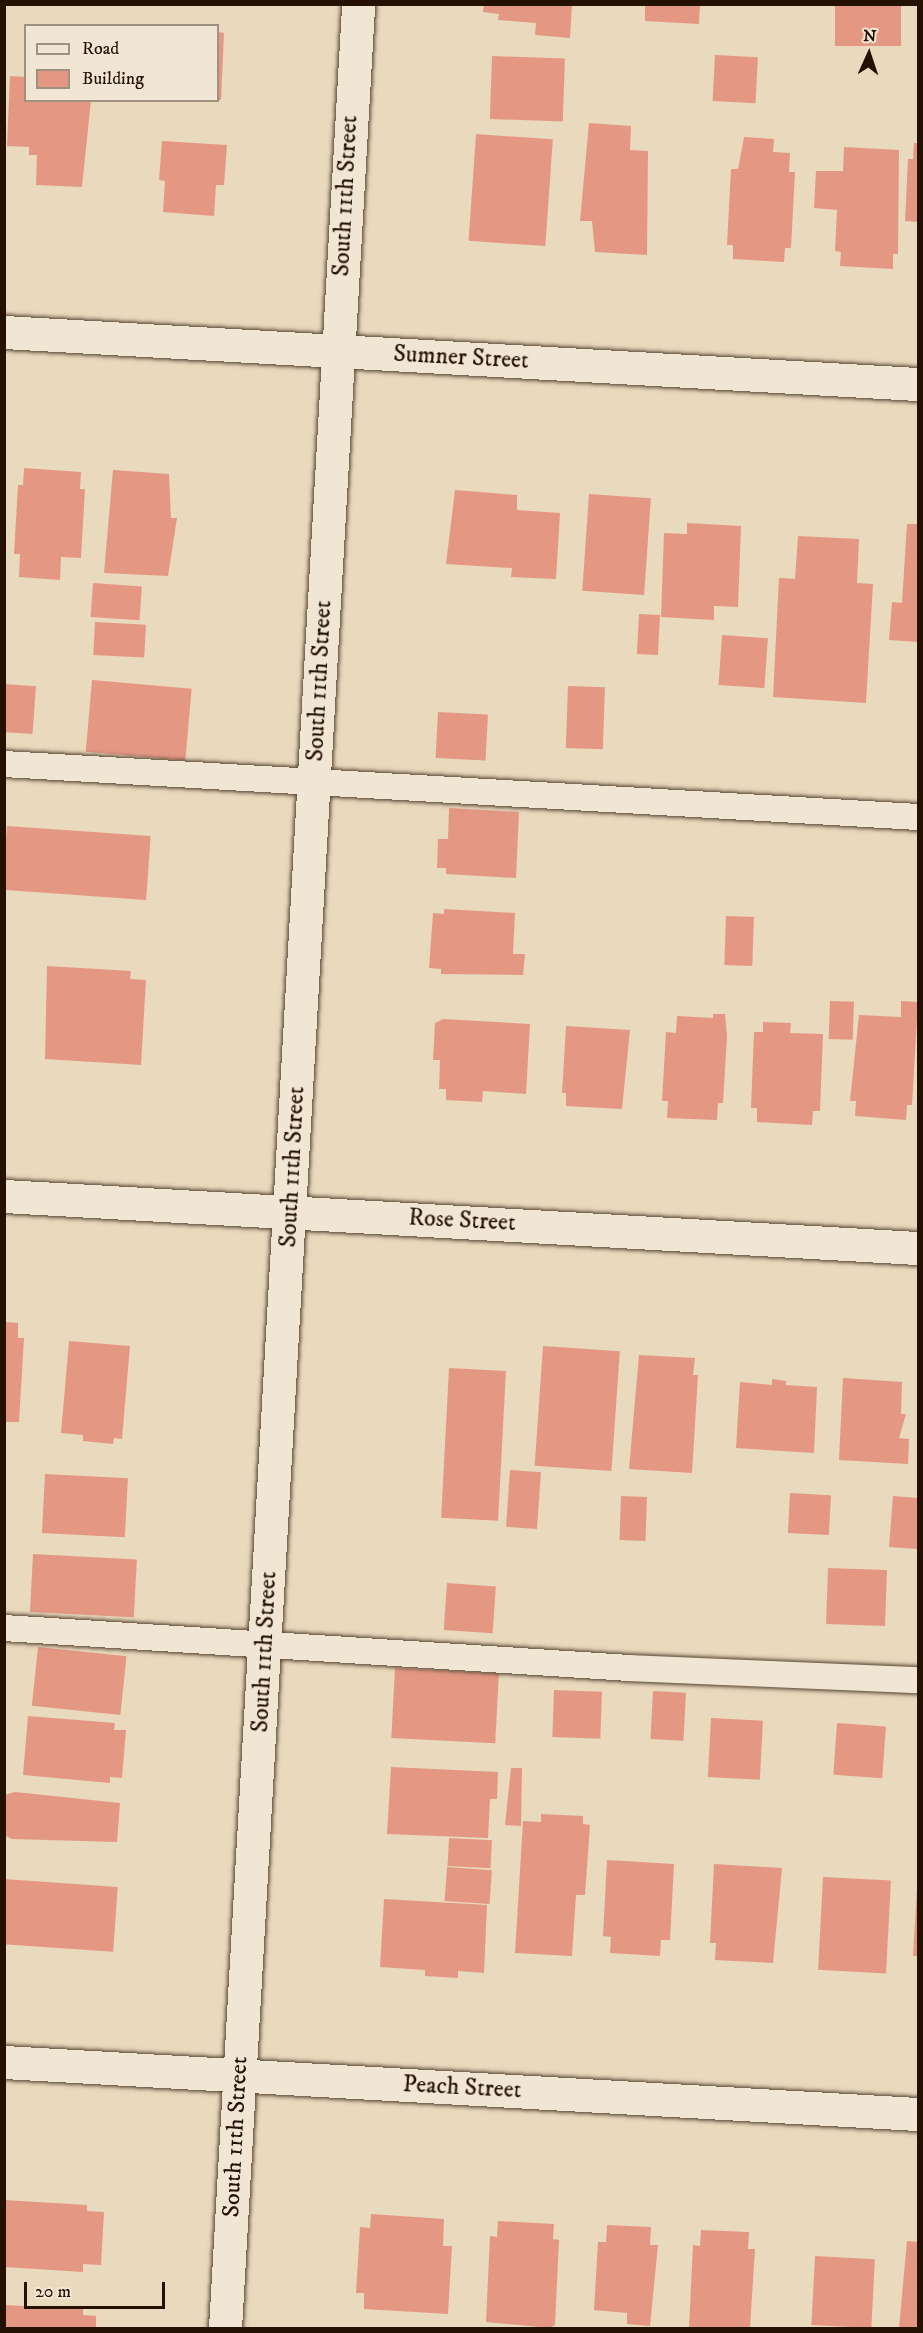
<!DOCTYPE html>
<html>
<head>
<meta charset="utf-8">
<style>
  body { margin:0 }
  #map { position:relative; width:923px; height:2333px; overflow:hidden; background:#e9d9bd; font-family:"IM FELL DW Pica",serif }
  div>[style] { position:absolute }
  .building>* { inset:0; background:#e49884; transform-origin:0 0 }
  .roads { filter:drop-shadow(0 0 2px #554330) drop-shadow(0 0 2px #554330) }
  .service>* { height:26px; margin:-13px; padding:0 13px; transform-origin:13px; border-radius:13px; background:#f1e6d4 }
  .minor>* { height:33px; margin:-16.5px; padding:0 16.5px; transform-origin:16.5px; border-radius:16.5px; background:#f1e6d4 }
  span { translate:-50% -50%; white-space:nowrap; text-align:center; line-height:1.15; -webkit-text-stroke:5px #f1e6d4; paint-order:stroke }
  .street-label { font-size:24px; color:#241101 }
  .frame { position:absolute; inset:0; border:6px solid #241101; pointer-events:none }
  .legend { position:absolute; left:24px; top:24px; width:195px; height:78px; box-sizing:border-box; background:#f1e6d4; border:2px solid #9f9180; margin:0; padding:8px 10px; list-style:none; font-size:18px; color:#241101 }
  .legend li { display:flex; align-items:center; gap:12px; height:30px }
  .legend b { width:30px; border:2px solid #9f9180 }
  .north { position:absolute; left:839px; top:24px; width:60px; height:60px; -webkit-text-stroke:4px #f1e6d4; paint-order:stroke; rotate:3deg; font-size:16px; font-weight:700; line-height:24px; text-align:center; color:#241101 }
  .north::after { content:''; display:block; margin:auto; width:21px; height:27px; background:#241101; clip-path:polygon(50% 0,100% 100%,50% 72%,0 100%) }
  .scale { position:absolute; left:24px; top:2282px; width:141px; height:27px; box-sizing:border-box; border:3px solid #241101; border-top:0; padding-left:8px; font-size:18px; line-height:21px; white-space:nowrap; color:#241101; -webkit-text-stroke:4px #f1e6d4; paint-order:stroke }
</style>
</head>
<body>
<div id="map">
  <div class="building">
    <div style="clip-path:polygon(484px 4px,572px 4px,570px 38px,535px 35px,536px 23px,498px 20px,499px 14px,483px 12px)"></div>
    <div style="clip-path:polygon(645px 4px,700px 4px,699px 24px,645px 21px)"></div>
    <div style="left:835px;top:4px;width:66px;height:42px"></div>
    <div style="clip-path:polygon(218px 32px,224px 33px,221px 100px,218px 100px)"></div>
    <div style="left:715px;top:55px;width:43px;height:46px;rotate:3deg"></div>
    <div style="left:492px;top:56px;width:73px;height:63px;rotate:2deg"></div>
    <div style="clip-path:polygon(10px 76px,26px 77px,26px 100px,91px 100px,82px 187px,36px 185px,37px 155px,29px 155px,29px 147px,7px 146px)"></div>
    <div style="clip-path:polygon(589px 123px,631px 126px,630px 150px,648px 151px,647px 255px,595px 252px,592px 221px,580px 221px)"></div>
    <div style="left:476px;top:134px;width:77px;height:107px;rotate:4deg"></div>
    <div style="clip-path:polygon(744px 137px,774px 139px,773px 152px,790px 153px,789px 172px,795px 172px,791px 248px,785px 248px,784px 262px,733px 259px,733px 245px,727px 245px,731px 169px,738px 169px)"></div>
    <div style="clip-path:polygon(162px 141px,227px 145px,224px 185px,216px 185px,214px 216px,163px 212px,165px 181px,159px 180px)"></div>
    <div style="clip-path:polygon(914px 143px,918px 143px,918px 222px,905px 221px,908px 159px,913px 159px)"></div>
    <div style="clip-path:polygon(844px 147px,899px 150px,898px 254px,893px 254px,893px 269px,840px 266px,841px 252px,835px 251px,837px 210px,814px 208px,816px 171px,843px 171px)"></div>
    <div style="clip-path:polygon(24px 468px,81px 472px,80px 489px,85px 489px,81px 558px,61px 557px,60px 580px,19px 577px,20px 554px,14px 554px,18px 485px,23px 485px)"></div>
    <div style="clip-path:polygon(113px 470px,169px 474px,171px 518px,177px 518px,168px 576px,104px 573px)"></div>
    <div style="clip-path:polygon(455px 490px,517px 495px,517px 510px,560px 513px,556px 579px,511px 577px,512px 568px,446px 564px)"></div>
    <div style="left:589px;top:494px;width:62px;height:97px;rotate:4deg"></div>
    <div style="clip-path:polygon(687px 523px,741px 526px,738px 607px,714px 606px,714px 620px,661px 617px,664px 533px,687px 534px)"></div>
    <div style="clip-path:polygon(907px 524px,918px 524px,918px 642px,889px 640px,892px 602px,902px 603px)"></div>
    <div style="clip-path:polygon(798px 536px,859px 539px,857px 583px,873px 584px,866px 703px,773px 697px,779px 578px,795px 579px)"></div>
    <div style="left:93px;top:583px;width:49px;height:34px;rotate:4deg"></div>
    <div style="left:639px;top:614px;width:21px;height:40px;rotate:3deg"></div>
    <div style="left:95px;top:622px;width:51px;height:33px;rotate:3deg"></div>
    <div style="left:722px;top:635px;width:46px;height:50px;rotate:4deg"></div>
    <div style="left:92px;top:680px;width:100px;height:72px;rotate:5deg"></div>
    <div style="left:4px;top:684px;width:32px;height:48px;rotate:4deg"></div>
    <div style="left:568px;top:686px;width:37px;height:62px;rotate:2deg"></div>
    <div style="left:438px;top:712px;width:50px;height:46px;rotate:3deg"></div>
    <div style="clip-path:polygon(449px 808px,519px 812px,516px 878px,446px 874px,446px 868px,437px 868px,438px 839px,448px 839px)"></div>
    <div style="left:7px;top:826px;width:144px;height:64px;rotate:4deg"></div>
    <div style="clip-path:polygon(444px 909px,515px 913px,513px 954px,525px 954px,523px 975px,441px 974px,441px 969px,429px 968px,433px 913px,444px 914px)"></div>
    <div style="left:726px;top:916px;width:28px;height:49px;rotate:2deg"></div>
    <div style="clip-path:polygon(47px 966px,131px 971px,130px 979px,146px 980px,141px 1065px,45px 1059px)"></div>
    <div style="left:830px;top:1001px;width:24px;height:38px;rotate:2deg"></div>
    <div style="clip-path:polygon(901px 1001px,918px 1002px,912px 1105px,907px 1105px,906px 1120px,855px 1116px,856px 1101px,850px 1101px,859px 1015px,901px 1017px)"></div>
    <div style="clip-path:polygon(713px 1014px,725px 1014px,727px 1036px,723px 1103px,718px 1103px,717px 1120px,667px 1118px,668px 1101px,662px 1101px,666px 1032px,676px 1033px,677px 1016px,713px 1018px)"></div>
    <div style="clip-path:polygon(443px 1019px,530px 1024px,526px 1094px,483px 1091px,482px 1102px,446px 1100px,446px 1089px,439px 1089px,440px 1060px,433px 1060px,435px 1023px)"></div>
    <div style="clip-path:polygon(763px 1022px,791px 1023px,790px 1033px,823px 1034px,820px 1111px,813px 1111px,812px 1125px,757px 1122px,757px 1108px,751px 1108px,754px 1032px,763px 1032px)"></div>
    <div style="clip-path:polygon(566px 1026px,630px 1030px,622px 1109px,566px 1106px,566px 1093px,562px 1093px)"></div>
    <div style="clip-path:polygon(4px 1322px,18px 1323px,18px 1338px,24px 1338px,19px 1422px,4px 1422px)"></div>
    <div style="clip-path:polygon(69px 1341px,130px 1346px,122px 1439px,114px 1438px,113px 1444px,83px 1441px,83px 1435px,61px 1433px)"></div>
    <div style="left:543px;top:1346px;width:77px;height:120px;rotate:4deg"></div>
    <div style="clip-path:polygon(639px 1355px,695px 1358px,693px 1375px,698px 1375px,692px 1473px,629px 1469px)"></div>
    <div style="left:449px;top:1368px;width:57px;height:150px;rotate:3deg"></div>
    <div style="clip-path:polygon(843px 1378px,902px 1382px,901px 1414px,906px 1414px,899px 1438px,909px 1439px,908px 1464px,839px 1460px)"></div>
    <div style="clip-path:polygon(772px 1379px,786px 1381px,786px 1385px,817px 1387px,814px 1453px,736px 1448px,740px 1382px,772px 1385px)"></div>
    <div style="left:510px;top:1470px;width:31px;height:57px;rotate:4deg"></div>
    <div style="left:45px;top:1474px;width:83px;height:59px;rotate:3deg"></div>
    <div style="left:790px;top:1493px;width:41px;height:40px;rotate:3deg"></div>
    <div style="left:621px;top:1496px;width:26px;height:44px;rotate:2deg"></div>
    <div style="clip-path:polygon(893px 1496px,918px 1498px,918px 1549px,889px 1547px)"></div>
    <div style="left:33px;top:1554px;width:104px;height:58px;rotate:3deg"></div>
    <div style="left:828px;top:1568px;width:59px;height:56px;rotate:2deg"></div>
    <div style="left:447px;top:1583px;width:49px;height:47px;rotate:4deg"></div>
    <div style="left:38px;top:1647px;width:89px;height:59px;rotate:6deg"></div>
    <div style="left:395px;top:1668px;width:104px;height:70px;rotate:3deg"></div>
    <div style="left:554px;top:1690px;width:48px;height:47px;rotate:2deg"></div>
    <div style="left:653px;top:1691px;width:33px;height:48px;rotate:3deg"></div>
    <div style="clip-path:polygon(28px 1716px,115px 1723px,114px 1730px,126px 1730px,122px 1778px,110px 1777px,110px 1783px,23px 1775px)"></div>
    <div style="left:711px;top:1718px;width:52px;height:59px;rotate:3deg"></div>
    <div style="left:837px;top:1723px;width:49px;height:52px;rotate:4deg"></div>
    <div style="clip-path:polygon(391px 1767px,498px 1772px,497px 1799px,490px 1799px,488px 1838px,387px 1834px)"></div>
    <div style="clip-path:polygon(511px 1768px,522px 1768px,521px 1826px,505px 1825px)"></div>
    <div style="clip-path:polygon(15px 1792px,120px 1803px,117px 1842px,12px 1839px,4px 1835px,4px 1795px)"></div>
    <div style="clip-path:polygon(541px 1814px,583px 1816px,583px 1824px,590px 1825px,585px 1895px,576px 1895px,572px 1956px,515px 1953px,523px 1821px,541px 1822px)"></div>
    <div style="left:449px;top:1838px;width:43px;height:28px;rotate:3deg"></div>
    <div style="clip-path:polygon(607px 1860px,674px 1864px,670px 1940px,661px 1940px,660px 1956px,610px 1953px,611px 1937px,603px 1936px)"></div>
    <div style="clip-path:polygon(714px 1864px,782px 1868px,773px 1963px,715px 1960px,716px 1943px,710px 1943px)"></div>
    <div style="left:447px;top:1867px;width:45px;height:34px;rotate:4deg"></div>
    <div style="left:823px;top:1877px;width:68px;height:93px;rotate:3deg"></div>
    <div style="left:4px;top:1879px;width:114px;height:65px;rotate:4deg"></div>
    <div style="clip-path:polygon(917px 1888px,918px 1888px,918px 1956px,913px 1956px)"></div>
    <div style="clip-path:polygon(384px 1899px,487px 1905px,484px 1973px,458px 1971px,458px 1978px,425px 1976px,425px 1970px,380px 1967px)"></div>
    <div style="clip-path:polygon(4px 2200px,87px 2205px,87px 2211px,104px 2212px,101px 2265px,83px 2264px,83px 2272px,4px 2267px)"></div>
    <div style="clip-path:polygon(371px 2214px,444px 2219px,443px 2246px,452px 2246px,448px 2314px,364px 2309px,364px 2293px,356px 2293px,360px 2227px,370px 2228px)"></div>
    <div style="clip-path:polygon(498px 2221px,554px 2224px,553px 2239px,559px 2240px,555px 2325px,550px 2328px,486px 2322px,490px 2236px,497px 2237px)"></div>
    <div style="clip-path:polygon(607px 2225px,651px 2227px,650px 2245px,658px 2245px,650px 2326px,627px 2324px,627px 2313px,594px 2310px,598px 2242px,606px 2242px)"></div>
    <div style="clip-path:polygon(701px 2230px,749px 2232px,748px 2249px,755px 2249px,750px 2328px,689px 2328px,693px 2245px,700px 2246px)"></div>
    <div style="clip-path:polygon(907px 2241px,918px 2242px,918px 2328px,899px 2328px)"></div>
    <div style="left:815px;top:2256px;width:60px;height:69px;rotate:3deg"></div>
    <div style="clip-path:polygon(4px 2305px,83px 2309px,83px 2315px,96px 2316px,96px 2328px,4px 2328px)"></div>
  </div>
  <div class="roads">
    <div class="service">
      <div style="left:4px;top:764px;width:916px;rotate:3.32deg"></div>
      <div style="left:4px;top:1628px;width:626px;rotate:3.66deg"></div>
      <div style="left:629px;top:1668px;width:289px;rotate:2.4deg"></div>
    </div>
    <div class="minor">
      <div style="left:4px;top:332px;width:915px;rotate:3.26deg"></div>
      <div style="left:4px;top:1196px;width:915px;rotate:3.26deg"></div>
      <div style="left:4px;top:2062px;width:915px;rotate:3.26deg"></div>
      <div style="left:225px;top:2328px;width:2328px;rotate:-86.72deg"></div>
    </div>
  </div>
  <div class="street-label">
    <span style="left:346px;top:196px;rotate:-87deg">South 11th Street</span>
    <span style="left:461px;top:358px;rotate:3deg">Sumner Street</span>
    <span style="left:320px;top:681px;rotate:-87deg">South 11th Street</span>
    <span style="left:293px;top:1167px;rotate:-87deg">South 11th Street</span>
    <span style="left:462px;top:1221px;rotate:3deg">Rose Street</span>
    <span style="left:265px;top:1652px;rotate:-87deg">South 11th Street</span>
    <span style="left:462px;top:2088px;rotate:3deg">Peach Street</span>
    <span style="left:236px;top:2137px;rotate:-87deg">South 11th Street</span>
  </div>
  <div class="frame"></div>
  <ul class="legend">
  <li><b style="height:8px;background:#f1e6d4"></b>Road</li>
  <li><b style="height:16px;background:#e49884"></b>Building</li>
  </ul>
  <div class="north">N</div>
  <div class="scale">20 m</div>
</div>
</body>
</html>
